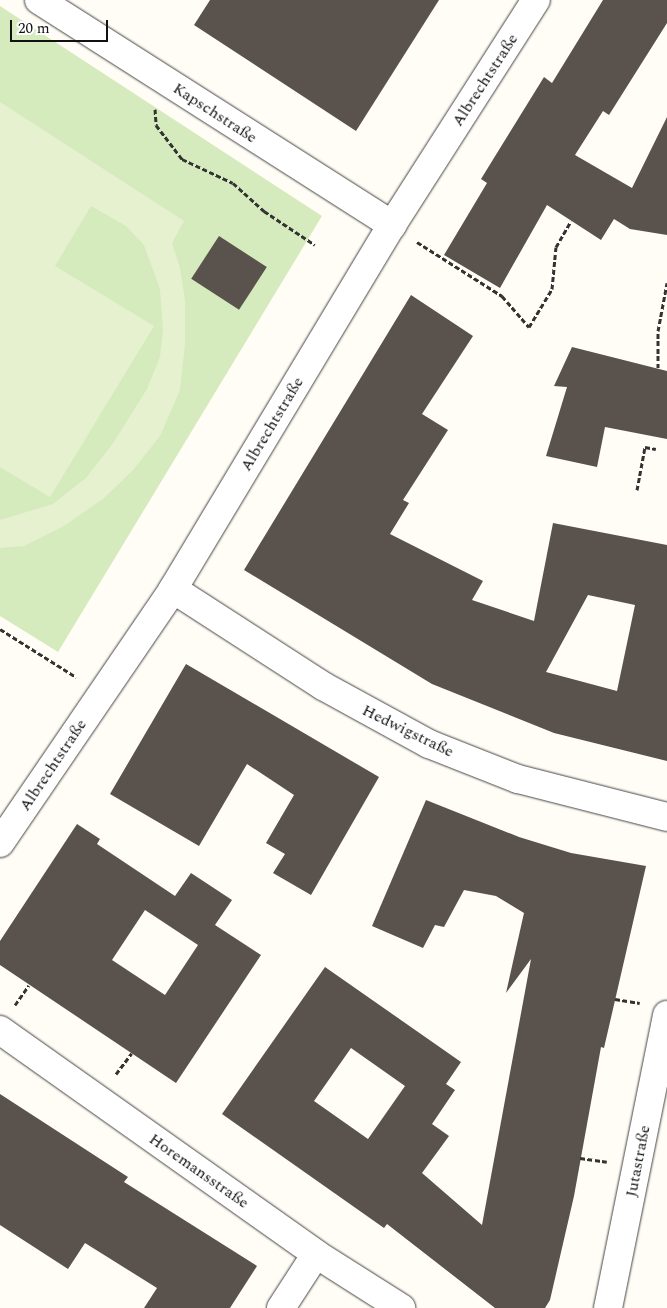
<!DOCTYPE html>
<html>
<head>
<meta charset="utf-8">
<style>
  body { margin:0 }
  #map { position:relative; width:667px; height:1308px; overflow:hidden; background:#fffdf5; font-family:Spectral,serif }
  div>[style] { position:absolute }
  .green>* { inset:0; background:#d5ebbd }
  .pitch>* { inset:0; background:#e6f2cf }
  .building>* { inset:0; background:#5a524d; transform-origin:0 0 }
  .path>* { height:3px; margin-top:-1.5px; transform-origin:0; background:repeating-linear-gradient(90deg,#333 0 5px,transparent 0 7.5px) }
  .roads { filter:drop-shadow(0 0 1px #444) drop-shadow(0 0 1px #444) }
  .minor>* { height:28px; margin:-14px; padding:0 14px; transform-origin:14px; border-radius:14px; background:#fff }
  span { translate:-50% -50%; white-space:nowrap; text-align:center; line-height:1.15; -webkit-text-stroke:5px #fff; paint-order:stroke }
  .street-label { font-size:16px; color:#111 }
  .scale { position:absolute; left:10px; top:20px; width:98px; height:22px; box-sizing:border-box; border:2px solid #111; border-top:0; padding-left:6px; font-size:15px; line-height:18px; white-space:nowrap; color:#111; -webkit-text-stroke:4px #fff; paint-order:stroke }
</style>
</head>
<body>
<div id="map">
  <div class="green">
    <div style="clip-path:polygon(0 6px,322px 216px,58px 652px,0 616px)"></div>
  </div>
  <div class="pitch">
    <div style="clip-path:polygon(0 102px,184px 221px,172px 243px,180px 268px,185px 301px,185px 343px,180px 390px,160px 436px,133px 470px,104px 498px,64px 526px,24px 546px,0 548px,0 520px,53px 504px,86px 478px,114px 442px,147px 389px,160px 357px,163px 330px,160px 289px,144px 245px,126px 226px,91px 206px,55px 266px,154px 326px,50px 497px,0 467px)"></div>
  </div>
  <div class="building">
    <div style="clip-path:polygon(210px 0,439px 0,356px 131px,194px 25px)"></div>
    <div style="clip-path:polygon(603px 0,667px 0,667px 23px,609px 115px,603px 111px,575px 155px,632px 188px,667px 117px,667px 235px,630px 229px,614px 219px,601px 240px,547px 205px,500px 288px,444px 255px,487px 183px,481px 179px,544px 77px,552px 83px)"></div>
    <div style="left:219px;top:236px;width:57px;height:51px;rotate:33deg"></div>
    <div style="clip-path:polygon(evenodd,411px 295px,473px 336px,422px 414px,448px 430px,403px 500px,409px 503px,390px 534px,483px 581px,472px 600px,534px 621px,553px 523px,667px 545px,667px 761px,554px 733px,432px 684px,244px 570px,411px 295px,588px 595px,635px 605px,617px 691px,546px 672px,588px 595px)"></div>
    <div style="clip-path:polygon(572px 347px,667px 371px,667px 439px,605px 427px,597px 467px,546px 456px,567px 387px,554px 386px)"></div>
    <div style="clip-path:polygon(186px 664px,379px 777px,311px 895px,273px 873px,285px 854px,266px 843px,294px 795px,247px 764px,199px 846px,110px 794px)"></div>
    <div style="clip-path:polygon(evenodd,426px 800px,519px 837px,571px 853px,646px 866px,604px 1048px,601px 1047px,574px 1196px,550px 1300px,545px 1308px,495px 1308px,387px 1224px,384px 1228px,222px 1114px,325px 967px,461px 1062px,446px 1084px,455px 1090px,432px 1124px,449px 1136px,422px 1173px,482px 1225px,531px 959px,506px 993px,524px 913px,496px 896px,464px 890px,444px 927px,435px 925px,423px 948px,372px 926px,426px 800px,351px 1048px,405px 1086px,368px 1139px,314px 1101px,351px 1048px)"></div>
    <div style="clip-path:polygon(evenodd,77px 824px,100px 839px,97px 844px,175px 896px,191px 873px,232px 900px,215px 925px,261px 955px,176px 1083px,0 965px,0 941px,77px 824px,145px 910px,198px 945px,165px 995px,112px 960px,145px 910px)"></div>
    <div style="clip-path:polygon(0 1094px,128px 1177px,124px 1182px,257px 1266px,230px 1308px,144px 1308px,157px 1288px,85px 1243px,68px 1269px,0 1225px)"></div>
  </div>
  <div class="path">
    <div style="left:155px;top:109px;width:16px;rotate:86deg"></div>
    <div style="left:156px;top:125px;width:43px;rotate:52.6deg"></div>
    <div style="left:182px;top:159px;width:56px;rotate:25.2deg"></div>
    <div style="left:233px;top:183px;width:42px;rotate:42.1deg"></div>
    <div style="left:264px;top:211px;width:61px;rotate:33.7deg"></div>
    <div style="left:417px;top:242px;width:101px;rotate:32.4deg"></div>
    <div style="left:502px;top:296px;width:41px;rotate:48.9deg"></div>
    <div style="left:529px;top:327px;width:44px;rotate:-58.8deg"></div>
    <div style="left:552px;top:289px;width:42px;rotate:-84.6deg"></div>
    <div style="left:556px;top:247px;width:30px;rotate:-60deg"></div>
    <div style="left:658px;top:368px;width:37px;rotate:-90deg"></div>
    <div style="left:658px;top:331px;width:49px;rotate:-79.4deg"></div>
    <div style="left:637px;top:490px;width:44px;rotate:-79.5deg"></div>
    <div style="left:645px;top:447px;width:11px;rotate:10deg"></div>
    <div style="left:0;top:629px;width:90px;rotate:32.3deg"></div>
    <div style="left:615px;top:999px;width:25px;rotate:9deg"></div>
    <div style="left:15px;top:1005px;width:24px;rotate:-55deg"></div>
    <div style="left:116px;top:1074px;width:26px;rotate:-53deg"></div>
    <div style="left:580px;top:1158px;width:27px;rotate:8deg"></div>
  </div>
  <div class="roads">
    <div class="minor">
      <div style="left:39px;top:0;width:419px;rotate:32.5deg"></div>
      <div style="left:173px;top:589px;width:179px;rotate:32.9deg"></div>
      <div style="left:323px;top:686px;width:121px;rotate:28.7deg"></div>
      <div style="left:429px;top:744px;width:96px;rotate:21.5deg"></div>
      <div style="left:518px;top:779px;width:154px;rotate:14.3deg"></div>
      <div style="left:0;top:843px;width:307px;rotate:-55.7deg"></div>
      <div style="left:173px;top:589px;width:425px;rotate:-59deg"></div>
      <div style="left:392px;top:225px;width:267px;rotate:-57.4deg"></div>
      <div style="left:0;top:1030px;width:387px;rotate:35.3deg"></div>
      <div style="left:316px;top:1254px;width:101px;rotate:32.4deg"></div>
      <div style="left:281px;top:1308px;width:64px;rotate:-57.1deg"></div>
      <div style="left:608px;top:1308px;width:299px;rotate:-78.6deg"></div>
    </div>
  </div>
  <div class="street-label">
    <span style="left:485px;top:80px;rotate:-57deg">Albrechtstraße</span>
    <span style="left:215px;top:113px;rotate:33deg">Kapschstraße</span>
    <span style="left:272px;top:424px;rotate:-59deg">Albrechtstraße</span>
    <span style="left:408px;top:731px;rotate:26deg">Hedwigstraße</span>
    <span style="left:53px;top:765px;rotate:-56deg">Albrechtstraße</span>
    <span style="left:638px;top:1161px;rotate:-79deg">Jutastraße</span>
    <span style="left:199px;top:1171px;rotate:35deg">Horemansstraße</span>
  </div>
  <div class="scale">20 m</div>
</div>
</body>
</html>
